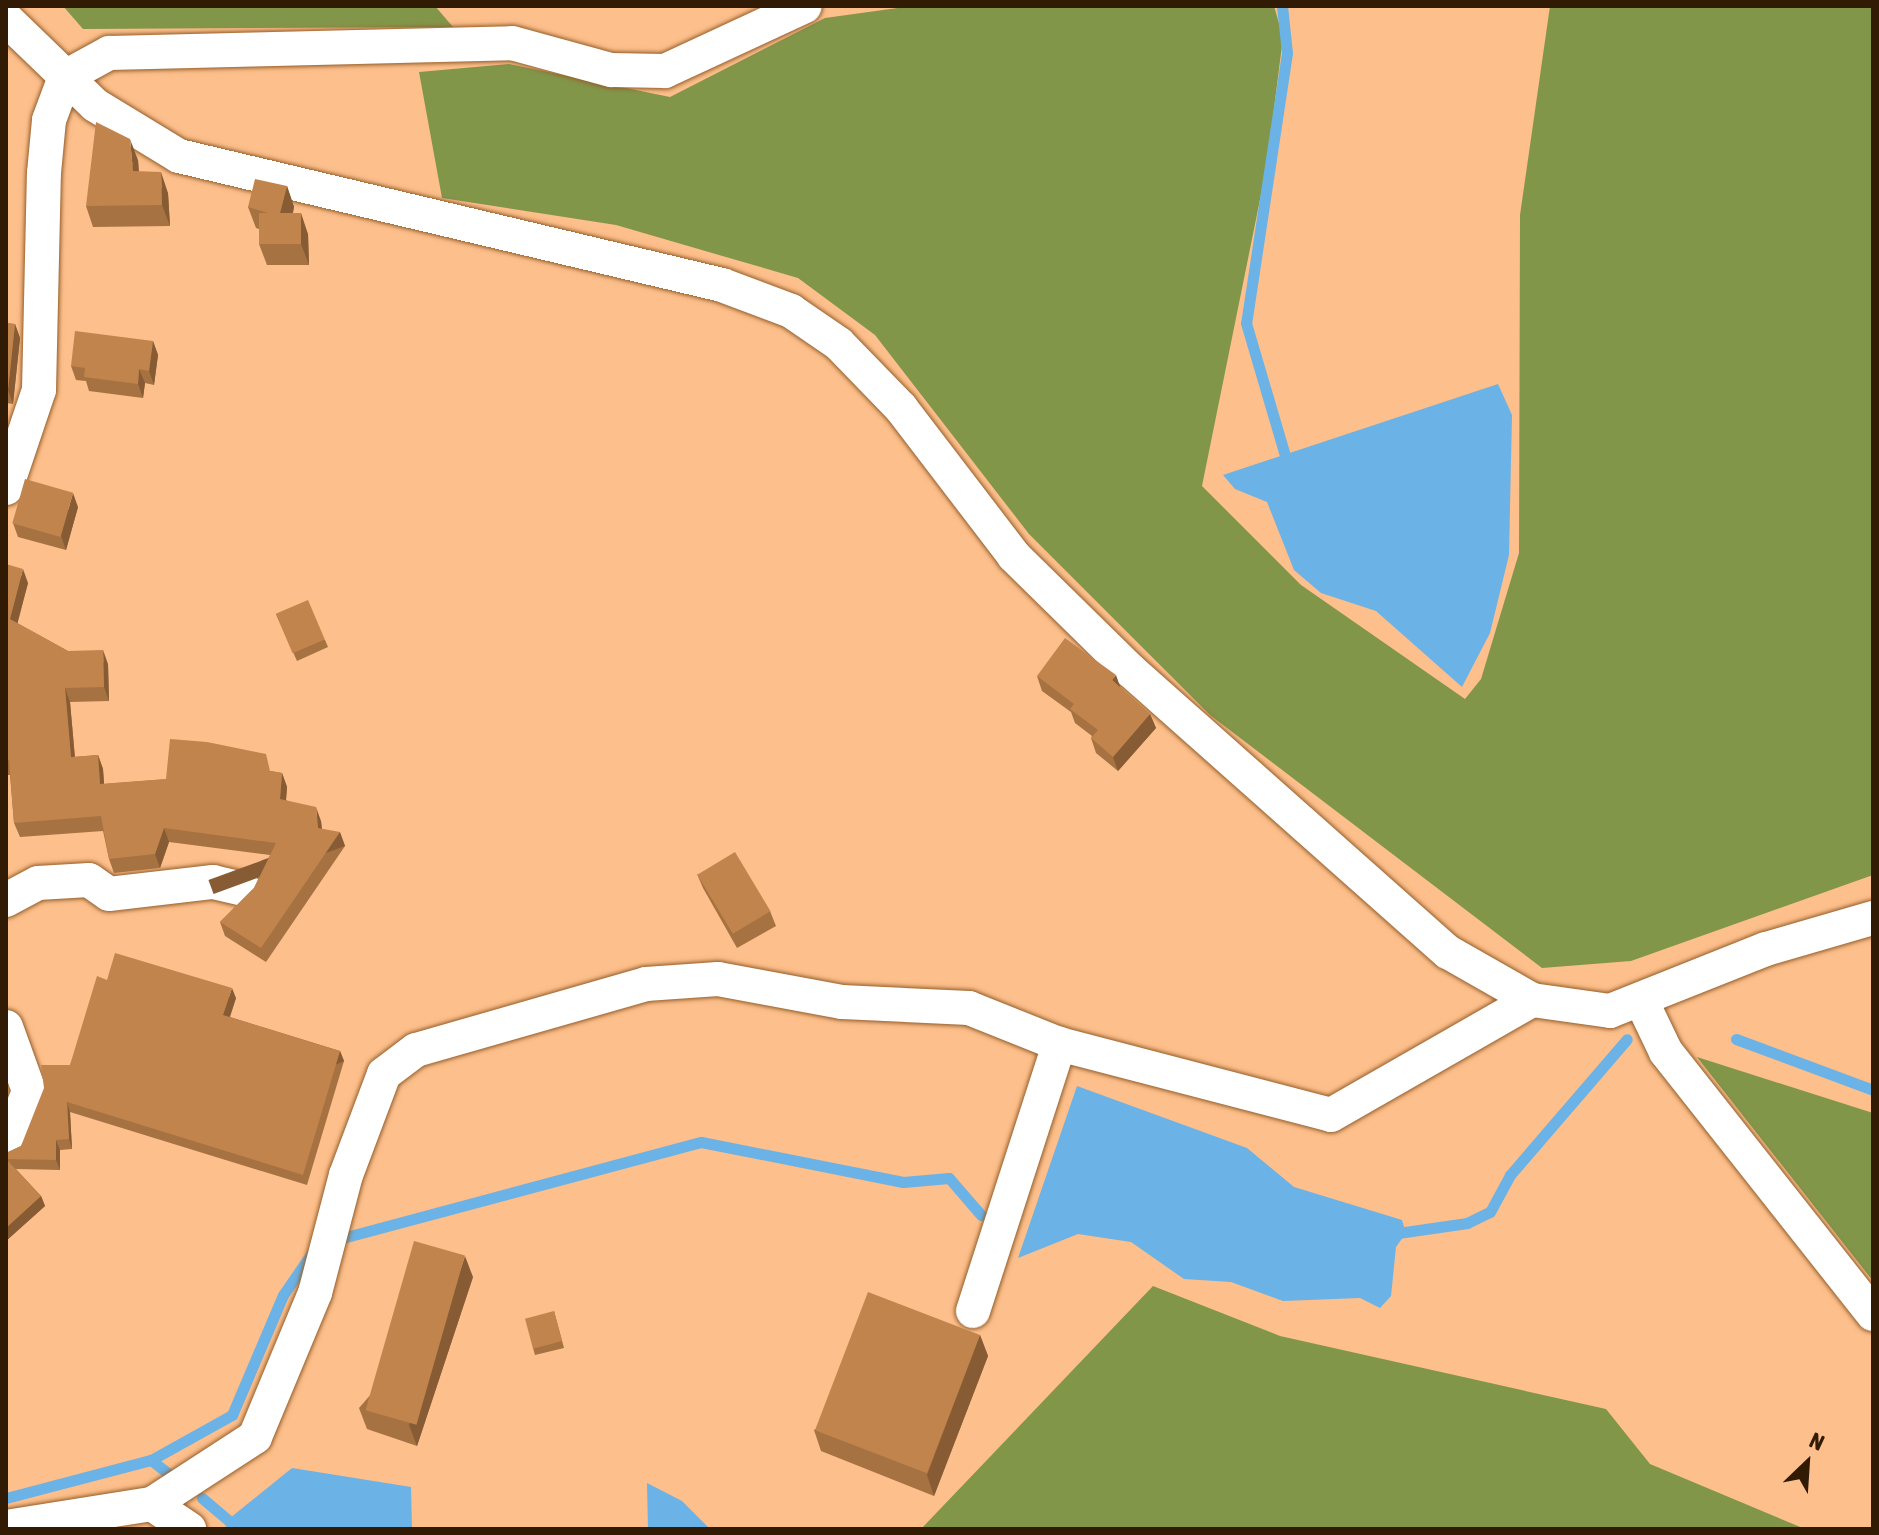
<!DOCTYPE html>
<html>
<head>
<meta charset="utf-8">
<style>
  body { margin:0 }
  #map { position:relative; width:1879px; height:1535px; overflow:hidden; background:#fdbf8b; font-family:"Asap Condensed",sans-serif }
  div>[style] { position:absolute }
  .forest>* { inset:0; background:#82964a }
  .water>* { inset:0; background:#6bb2e6 }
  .stream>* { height:11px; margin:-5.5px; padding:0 5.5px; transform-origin:5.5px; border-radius:5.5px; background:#6bb2e6 }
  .roads { filter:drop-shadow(0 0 2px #945e2a) drop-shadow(0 0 2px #945e2a) }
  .minor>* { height:34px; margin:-17px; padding:0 17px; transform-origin:17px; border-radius:17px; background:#fff }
  .wall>* { inset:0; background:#a67241 }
  .shaded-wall>* { inset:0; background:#875c35; transform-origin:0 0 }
  .building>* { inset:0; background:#c1844c; transform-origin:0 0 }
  span { translate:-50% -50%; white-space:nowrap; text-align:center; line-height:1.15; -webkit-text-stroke:6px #fdbf8b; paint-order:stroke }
  .frame { position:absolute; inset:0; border:8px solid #311b05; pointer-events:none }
  .north { position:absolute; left:1767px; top:1423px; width:80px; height:80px; -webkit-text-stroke:6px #fdbf8b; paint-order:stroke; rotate:25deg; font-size:22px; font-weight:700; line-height:32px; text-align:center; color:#311b05 }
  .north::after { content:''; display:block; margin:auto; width:28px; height:36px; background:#311b05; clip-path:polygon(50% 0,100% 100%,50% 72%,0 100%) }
</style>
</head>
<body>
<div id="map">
  <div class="forest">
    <div style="clip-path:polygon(63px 6px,435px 6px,453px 27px,83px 29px)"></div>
    <div style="clip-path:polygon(912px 6px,1274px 6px,1283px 37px,1267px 165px,1202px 486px,1301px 585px,1465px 699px,1481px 679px,1519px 553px,1520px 215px,1550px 6px,1873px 6px,1873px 875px,1631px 961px,1542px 968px,1210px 715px,1029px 534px,875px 335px,798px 278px,616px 225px,442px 198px,419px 72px,509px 64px,670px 97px,825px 18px)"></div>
    <div style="clip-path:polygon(1697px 1057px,1873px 1113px,1873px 1281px)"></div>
    <div style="clip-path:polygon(1153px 1286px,1280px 1336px,1606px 1409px,1650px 1464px,1805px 1529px,921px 1529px)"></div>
  </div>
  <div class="water">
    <div style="clip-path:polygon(1498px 384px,1512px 415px,1509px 555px,1490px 633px,1462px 687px,1376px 611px,1321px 593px,1294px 570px,1267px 502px,1235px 489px,1223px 475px)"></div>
    <div style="clip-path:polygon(1077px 1086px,1247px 1148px,1294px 1187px,1402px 1220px,1406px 1233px,1396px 1247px,1391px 1296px,1380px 1308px,1360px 1298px,1283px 1301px,1231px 1282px,1184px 1279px,1131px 1242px,1078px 1234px,1018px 1258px)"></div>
    <div style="clip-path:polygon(292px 1468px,411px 1487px,412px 1529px,228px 1529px,224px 1523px)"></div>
    <div style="clip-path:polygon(647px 1483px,682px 1501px,710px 1529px,648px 1529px)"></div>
  </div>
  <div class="stream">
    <div style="left:1282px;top:6px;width:47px;rotate:83.9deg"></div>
    <div style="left:1287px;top:53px;width:273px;rotate:98.6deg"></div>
    <div style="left:1246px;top:323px;width:149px;rotate:73.6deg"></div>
    <div style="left:1736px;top:1039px;width:146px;rotate:20.4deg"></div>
    <div style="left:1391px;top:1234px;width:77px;rotate:-8.2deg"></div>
    <div style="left:1467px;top:1223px;width:25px;rotate:-26deg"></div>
    <div style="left:1490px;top:1212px;width:42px;rotate:-61.6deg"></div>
    <div style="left:1510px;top:1175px;width:179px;rotate:-49.3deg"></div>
    <div style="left:335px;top:1240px;width:379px;rotate:-15deg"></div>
    <div style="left:701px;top:1142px;width:206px;rotate:11.2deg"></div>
    <div style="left:903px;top:1182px;width:46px;rotate:-5deg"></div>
    <div style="left:949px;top:1178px;width:49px;rotate:49.1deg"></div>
    <div style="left:151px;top:1460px;width:29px;rotate:38deg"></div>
    <div style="left:6px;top:1498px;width:150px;rotate:-14.7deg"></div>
    <div style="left:151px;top:1460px;width:93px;rotate:-29.1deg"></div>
    <div style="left:232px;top:1415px;width:130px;rotate:-67deg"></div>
    <div style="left:283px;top:1295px;width:55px;rotate:-55.4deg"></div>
    <div style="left:202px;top:1498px;width:42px;rotate:40.2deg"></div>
  </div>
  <div class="roads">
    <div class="minor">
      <div style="left:6px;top:19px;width:124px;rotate:44deg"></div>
      <div style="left:95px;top:105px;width:98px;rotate:31.3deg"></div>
      <div style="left:179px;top:156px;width:558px;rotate:13.36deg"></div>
      <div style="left:722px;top:285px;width:74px;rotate:20.6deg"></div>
      <div style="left:791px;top:311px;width:58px;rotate:34.5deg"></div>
      <div style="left:839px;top:344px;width:89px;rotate:45.9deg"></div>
      <div style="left:901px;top:408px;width:186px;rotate:52.6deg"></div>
      <div style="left:1014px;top:556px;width:163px;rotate:44.5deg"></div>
      <div style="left:1130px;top:670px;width:425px;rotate:41.6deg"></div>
      <div style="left:1448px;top:952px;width:97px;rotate:29.7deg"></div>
      <div style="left:1532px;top:1000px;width:79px;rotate:8deg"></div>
      <div style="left:1610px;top:1011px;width:168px;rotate:-21.7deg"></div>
      <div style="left:1766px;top:949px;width:111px;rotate:-16.2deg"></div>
      <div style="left:6px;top:488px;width:103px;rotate:-71.4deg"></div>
      <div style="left:39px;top:390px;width:217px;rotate:-88.7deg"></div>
      <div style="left:44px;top:173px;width:53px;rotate:-84.6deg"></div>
      <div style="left:49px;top:120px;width:46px;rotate:-69.6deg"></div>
      <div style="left:65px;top:77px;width:50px;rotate:-28.6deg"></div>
      <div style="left:109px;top:53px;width:403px;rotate:-1.4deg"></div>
      <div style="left:512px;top:43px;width:103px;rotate:15.3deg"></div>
      <div style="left:611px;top:70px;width:54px;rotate:1.1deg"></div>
      <div style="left:665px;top:71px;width:154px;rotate:-24.9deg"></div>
      <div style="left:6px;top:900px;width:36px;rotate:-28deg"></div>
      <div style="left:38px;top:883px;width:51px;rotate:-3.4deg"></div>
      <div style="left:89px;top:880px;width:24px;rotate:35deg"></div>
      <div style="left:109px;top:894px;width:105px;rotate:-6.6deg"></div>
      <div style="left:213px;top:882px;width:32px;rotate:13deg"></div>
      <div style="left:1642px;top:1002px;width:55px;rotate:64.4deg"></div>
      <div style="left:1666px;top:1052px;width:334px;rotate:51.7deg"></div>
      <div style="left:6px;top:1027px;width:68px;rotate:70.2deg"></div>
      <div style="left:29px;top:1091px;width:62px;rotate:111.6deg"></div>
      <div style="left:973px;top:1311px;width:281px;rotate:-72.1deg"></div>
      <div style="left:152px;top:1504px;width:45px;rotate:34deg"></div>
      <div style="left:6px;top:1527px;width:148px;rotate:-9deg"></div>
      <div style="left:152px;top:1504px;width:123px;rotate:-33deg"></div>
      <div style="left:255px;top:1437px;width:156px;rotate:-67.4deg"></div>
      <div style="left:315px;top:1293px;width:122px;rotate:-75.3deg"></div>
      <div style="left:346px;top:1175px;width:108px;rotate:-69.4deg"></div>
      <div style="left:384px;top:1074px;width:40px;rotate:-37deg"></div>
      <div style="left:416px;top:1050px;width:239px;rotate:-16deg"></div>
      <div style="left:646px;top:984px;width:72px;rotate:-4deg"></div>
      <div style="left:718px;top:979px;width:126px;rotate:10.5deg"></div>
      <div style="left:842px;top:1002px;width:127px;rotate:2.7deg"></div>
      <div style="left:969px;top:1008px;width:97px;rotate:21.8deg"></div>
      <div style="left:1059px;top:1044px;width:281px;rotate:14.6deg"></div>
      <div style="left:1331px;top:1115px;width:232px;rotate:-29.8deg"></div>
    </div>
  </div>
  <div class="wall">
    <div style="clip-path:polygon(138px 160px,139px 172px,168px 193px,170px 226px,93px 227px,86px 206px)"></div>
    <div style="clip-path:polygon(287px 186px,294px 207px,293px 213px,308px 234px,309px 265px,267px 265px,259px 244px,259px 229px,256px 228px,248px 207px)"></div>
    <div style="clip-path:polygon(6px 323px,15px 324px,20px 338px,13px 404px,6px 403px)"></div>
    <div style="clip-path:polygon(153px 341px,158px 355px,154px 385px,145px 383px,143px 398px,89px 391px,86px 381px,76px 380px,71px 366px)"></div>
    <div style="clip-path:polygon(78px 507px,66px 550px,18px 537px,13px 523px)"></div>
    <div style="clip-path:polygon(6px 564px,28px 583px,17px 623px,68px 651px,108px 664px,109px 701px,70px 702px,75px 757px,98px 755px,103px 769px,104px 784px,271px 771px,282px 773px,287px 787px,286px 800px,321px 821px,322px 829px,345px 846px,266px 962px,225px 936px,220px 922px,254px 888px,270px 855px,169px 842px,160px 868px,114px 873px,109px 859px,103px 831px,20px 837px,14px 823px,10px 775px,6px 775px)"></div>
    <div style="clip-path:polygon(276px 614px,325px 640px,328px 647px,297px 661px)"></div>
    <div style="clip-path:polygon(1037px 676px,1121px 688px,1150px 714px,1156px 728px,1118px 771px,1096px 753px,1091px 738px,1092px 736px,1075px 723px,1071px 712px,1042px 691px)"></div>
    <div style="clip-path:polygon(697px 874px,770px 911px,776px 926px,737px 948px,703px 888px)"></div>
    <div style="clip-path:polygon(107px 980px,236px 998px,230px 1017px,340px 1051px,344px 1061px,307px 1185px,70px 1112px,72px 1149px,60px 1150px,60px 1170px,16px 1169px,41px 1196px,45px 1206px,6px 1241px,6px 1153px,21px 1146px,70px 1065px)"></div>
    <div style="clip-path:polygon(473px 1277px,417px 1446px,367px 1429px,359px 1408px)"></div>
    <div style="clip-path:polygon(554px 1311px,564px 1348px,535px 1355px,533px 1348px)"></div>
    <div style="clip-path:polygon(980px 1335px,988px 1356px,934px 1496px,821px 1451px,814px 1430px)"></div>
  </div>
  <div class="shaded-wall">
    <div style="clip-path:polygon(130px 139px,138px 160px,140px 192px,133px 171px)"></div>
    <div style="clip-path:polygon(161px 172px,168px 193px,170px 226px,162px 205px)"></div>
    <div style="clip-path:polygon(287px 186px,294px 207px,288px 234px,280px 213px)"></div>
    <div style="clip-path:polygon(301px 213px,308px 234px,309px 265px,301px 244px)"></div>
    <div style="clip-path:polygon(15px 324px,20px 338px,13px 404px,8px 390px)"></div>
    <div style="clip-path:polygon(153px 341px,158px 355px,154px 385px,149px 371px)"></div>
    <div style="clip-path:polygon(139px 369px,145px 383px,143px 398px,138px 384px)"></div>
    <div style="clip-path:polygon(73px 493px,78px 507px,66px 550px,61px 536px)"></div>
    <div style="clip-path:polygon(23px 569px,28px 583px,15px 633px,10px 619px)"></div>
    <div style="clip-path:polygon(103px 650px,108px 664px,109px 701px,104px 687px)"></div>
    <div style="clip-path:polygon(1116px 675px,1121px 689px,1112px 680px)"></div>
    <div style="clip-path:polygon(65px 688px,70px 702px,76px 771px,71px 757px)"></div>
    <div style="clip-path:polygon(1150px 714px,1156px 728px,1118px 771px,1113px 757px)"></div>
    <div style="clip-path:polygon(98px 755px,103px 769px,105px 798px,100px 784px)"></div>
    <div style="clip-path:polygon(282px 773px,287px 787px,285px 813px,280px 799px)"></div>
    <div style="clip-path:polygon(316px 807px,321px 821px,323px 842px,318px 828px)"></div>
    <div style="clip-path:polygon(164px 828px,169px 842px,160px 868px,155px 854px)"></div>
    <div style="left:340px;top:832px;width:15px;height:140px;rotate:70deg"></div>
    <div style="clip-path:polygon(232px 988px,236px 998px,227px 1025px,223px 1015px)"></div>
    <div style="left:340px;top:1051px;width:11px;height:129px;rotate:68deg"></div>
    <div style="clip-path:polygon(67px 1102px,70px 1112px,72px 1149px,69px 1139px)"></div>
    <div style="clip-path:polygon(56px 1140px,60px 1150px,60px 1170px,56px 1160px)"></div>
    <div style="clip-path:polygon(41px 1196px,45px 1206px,6px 1241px,6px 1228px)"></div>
    <div style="clip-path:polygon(465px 1256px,473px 1277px,417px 1446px,409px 1425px)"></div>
    <div style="clip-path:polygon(980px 1335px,988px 1356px,934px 1496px,927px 1475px)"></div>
  </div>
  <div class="building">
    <div style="clip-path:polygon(96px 122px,130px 139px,133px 171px,161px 172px,162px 205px,86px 206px)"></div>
    <div style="clip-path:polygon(255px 179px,287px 186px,280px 213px,301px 213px,301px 244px,259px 244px,259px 213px,268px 213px,248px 207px)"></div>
    <div style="clip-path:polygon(6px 323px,15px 324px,8px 390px,6px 389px)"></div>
    <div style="clip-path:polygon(75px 331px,153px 341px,149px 371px,139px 369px,138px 384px,84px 377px,85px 368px,71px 366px)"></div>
    <div style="left:25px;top:479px;width:50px;height:46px;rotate:16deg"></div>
    <div style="clip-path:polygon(6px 564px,23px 569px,10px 619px,68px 651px,103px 650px,104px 687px,65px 688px,71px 757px,98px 755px,100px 784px,166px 779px,170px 739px,207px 742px,266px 754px,270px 771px,282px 773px,280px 799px,316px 807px,318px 828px,340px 832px,261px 948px,220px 922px,254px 888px,276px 843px,164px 828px,155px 854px,109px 859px,101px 816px,14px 823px,9px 760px,6px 761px)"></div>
    <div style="left:308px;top:600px;width:43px;height:35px;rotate:67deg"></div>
    <div style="clip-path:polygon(1065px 638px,1116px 675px,1112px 680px,1150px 714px,1113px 757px,1091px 738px,1098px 730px,1070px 709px,1074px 704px,1037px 676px)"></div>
    <div style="left:735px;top:852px;width:69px;height:44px;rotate:59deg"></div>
    <div style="clip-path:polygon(115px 953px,232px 988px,223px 1015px,340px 1051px,303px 1175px,67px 1102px,69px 1139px,56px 1140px,56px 1160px,6px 1159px,41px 1196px,6px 1228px,6px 1153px,21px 1146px,44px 1088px,41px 1065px,70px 1065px,97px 976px,107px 980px)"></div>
    <div style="left:414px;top:1241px;width:53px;height:176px;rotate:16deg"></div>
    <div style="left:868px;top:1292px;width:120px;height:148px;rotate:21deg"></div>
    <div style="left:554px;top:1311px;width:31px;height:30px;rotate:75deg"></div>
  </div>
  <div class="frame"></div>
  <div class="north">N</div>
</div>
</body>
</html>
